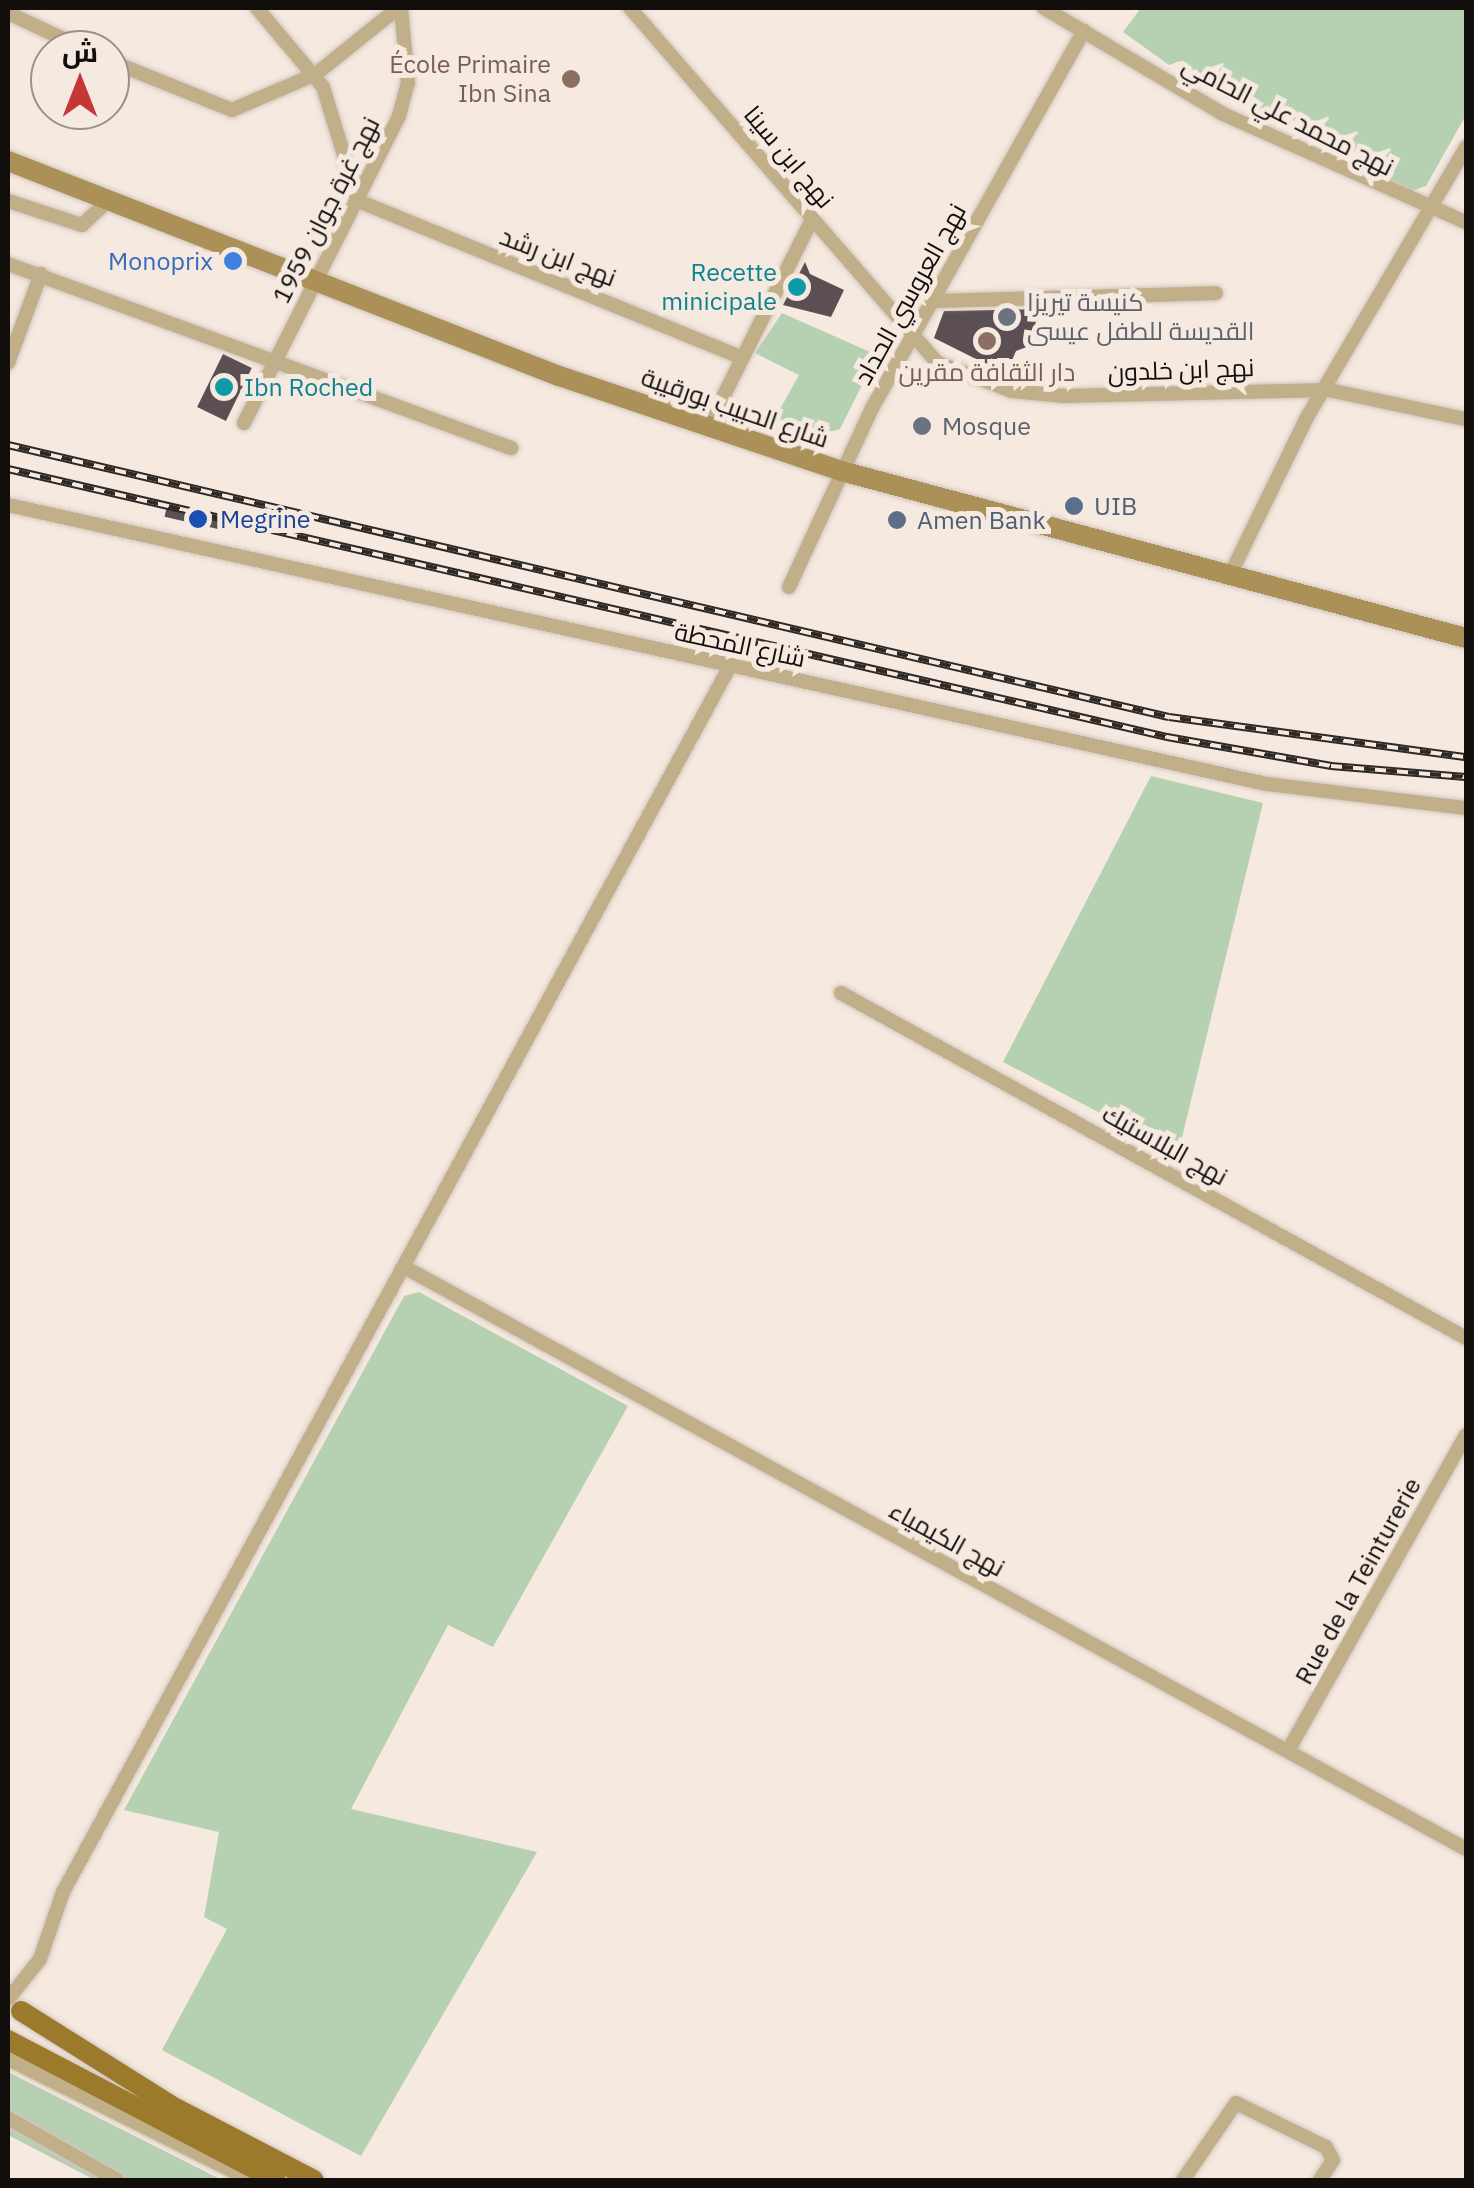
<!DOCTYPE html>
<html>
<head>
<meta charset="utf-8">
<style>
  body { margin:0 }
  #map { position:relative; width:1474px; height:2188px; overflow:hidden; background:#f5e9e0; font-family:"IBM Plex Sans",Cairo,sans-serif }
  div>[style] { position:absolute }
  .green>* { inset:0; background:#b6d0b2 }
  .building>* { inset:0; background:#5b4f53; transform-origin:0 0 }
  .roads { filter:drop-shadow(0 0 2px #d1c6be) drop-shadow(0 0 2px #d1c6be) }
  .street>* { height:14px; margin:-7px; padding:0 7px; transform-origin:7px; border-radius:7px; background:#c0af89 }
  .secondary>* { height:20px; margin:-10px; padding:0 10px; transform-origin:10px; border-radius:10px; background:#ab9057 }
  .primary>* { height:20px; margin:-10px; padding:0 10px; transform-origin:10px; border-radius:10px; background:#9b7a2c }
  .rail>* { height:8px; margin-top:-4px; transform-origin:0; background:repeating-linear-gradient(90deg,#f5e9e0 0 11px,#2e2925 0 22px); box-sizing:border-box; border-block:2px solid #2e2925 }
  .dots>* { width:28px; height:28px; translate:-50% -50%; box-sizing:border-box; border:5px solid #f5e9e0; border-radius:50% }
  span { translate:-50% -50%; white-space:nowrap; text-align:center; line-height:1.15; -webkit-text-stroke:10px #f5e9e0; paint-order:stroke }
  .education-label { font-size:25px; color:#785e54 }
  .right { translate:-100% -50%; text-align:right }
  .street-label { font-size:25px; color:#120e0b }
  .shop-label { font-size:25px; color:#366cbe }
  .culture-label { font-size:25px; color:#0d838f }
  .left { translate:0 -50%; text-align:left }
  .worship-label { font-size:25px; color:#5b616d }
  .service-label { font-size:25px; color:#4e5e75 }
  .transit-label { font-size:25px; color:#164399 }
  .frame { position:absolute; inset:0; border:10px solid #120e0b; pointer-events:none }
  .north { position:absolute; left:30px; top:30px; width:100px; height:100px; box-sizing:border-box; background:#f5e9e0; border:2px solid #9a918b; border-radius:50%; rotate:0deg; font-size:28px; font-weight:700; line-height:40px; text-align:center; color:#120e0b }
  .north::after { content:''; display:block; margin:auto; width:35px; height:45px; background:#c53637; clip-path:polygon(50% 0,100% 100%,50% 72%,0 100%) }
</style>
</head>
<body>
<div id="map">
  <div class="green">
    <div style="clip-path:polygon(1141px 8px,1466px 8px,1466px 115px,1426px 186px,1412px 191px,1246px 106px,1180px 61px,1169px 65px,1123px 32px)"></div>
    <div style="clip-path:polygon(782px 313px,877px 355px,840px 429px,824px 434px,775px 418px,799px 375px,755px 353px)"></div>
    <div style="clip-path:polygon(1151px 776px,1263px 803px,1178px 1154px,1003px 1062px)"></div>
    <div style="clip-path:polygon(419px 1292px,628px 1406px,493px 1647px,448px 1625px,351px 1809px,537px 1852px,361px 2156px,162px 2050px,227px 1929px,204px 1917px,219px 1832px,124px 1810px,404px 1296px)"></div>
    <div style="clip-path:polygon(8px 2072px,222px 2180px,95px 2180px,8px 2135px)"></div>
  </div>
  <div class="building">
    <div style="clip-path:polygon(805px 262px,810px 274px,844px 290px,831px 317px,783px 305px)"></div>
    <div style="clip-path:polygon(1036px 309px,1035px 344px,1016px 351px,1006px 374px,934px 338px,944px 311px)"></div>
    <div style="left:223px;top:354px;width:32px;height:59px;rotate:26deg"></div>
    <div style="left:167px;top:506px;width:67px;height:11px;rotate:13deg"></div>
  </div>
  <div class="roads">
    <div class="street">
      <div style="left:257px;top:8px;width:103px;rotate:50.1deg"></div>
      <div style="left:323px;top:87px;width:119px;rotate:72.9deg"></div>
      <div style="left:358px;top:201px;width:414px;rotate:22.2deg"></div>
      <div style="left:630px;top:8px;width:470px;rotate:49.1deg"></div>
      <div style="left:938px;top:363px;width:79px;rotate:20.7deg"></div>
      <div style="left:1012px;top:391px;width:52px;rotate:5.5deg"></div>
      <div style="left:1064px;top:396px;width:265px;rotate:-1.3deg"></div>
      <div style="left:1329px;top:390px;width:140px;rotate:12deg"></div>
      <div style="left:1044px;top:8px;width:208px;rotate:30.6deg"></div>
      <div style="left:1223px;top:114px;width:266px;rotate:24deg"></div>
      <div style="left:8px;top:13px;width:87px;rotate:25.1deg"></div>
      <div style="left:110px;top:61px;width:131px;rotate:21.9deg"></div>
      <div style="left:232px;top:110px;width:91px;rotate:-23.2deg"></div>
      <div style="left:316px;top:74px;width:105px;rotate:-38.8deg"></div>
      <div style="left:8px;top:201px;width:78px;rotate:18deg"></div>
      <div style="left:82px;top:225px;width:37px;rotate:-43deg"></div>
      <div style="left:8px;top:264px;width:536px;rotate:20.09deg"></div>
      <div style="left:933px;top:301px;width:283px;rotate:-1.6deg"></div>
      <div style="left:8px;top:363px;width:95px;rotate:-69.7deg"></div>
      <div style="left:244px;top:423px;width:344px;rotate:-63.2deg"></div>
      <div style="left:399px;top:116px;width:34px;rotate:-75deg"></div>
      <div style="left:408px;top:83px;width:75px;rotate:-95.3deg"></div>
      <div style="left:710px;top:423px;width:228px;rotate:-63.4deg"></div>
      <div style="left:8px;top:505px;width:1290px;rotate:12.5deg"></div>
      <div style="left:1267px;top:784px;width:200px;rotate:6.9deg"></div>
      <div style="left:1230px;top:575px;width:174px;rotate:-64deg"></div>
      <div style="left:1306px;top:419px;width:316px;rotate:-59.5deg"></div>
      <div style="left:789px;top:587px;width:195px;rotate:-65.1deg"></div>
      <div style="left:871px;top:410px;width:435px;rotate:-60.7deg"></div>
      <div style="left:841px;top:993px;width:714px;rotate:28.9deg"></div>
      <div style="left:406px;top:1268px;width:1209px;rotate:28.73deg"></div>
      <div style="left:1289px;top:1749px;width:360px;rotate:-60.6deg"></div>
      <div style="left:9px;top:1998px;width:50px;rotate:-51.5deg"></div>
      <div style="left:40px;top:1959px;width:71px;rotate:-71.1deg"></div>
      <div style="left:63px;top:1892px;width:1396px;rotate:-61.45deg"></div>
      <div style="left:8px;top:2059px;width:271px;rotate:26.5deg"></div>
      <div style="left:8px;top:2118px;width:125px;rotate:29.6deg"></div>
      <div style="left:1183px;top:2180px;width:93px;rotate:-55.5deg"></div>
      <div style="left:1236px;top:2103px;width:100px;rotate:26.1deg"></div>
      <div style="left:1326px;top:2147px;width:15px;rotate:62deg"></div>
      <div style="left:1333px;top:2160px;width:24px;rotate:123deg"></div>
    </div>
    <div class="secondary">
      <div style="left:8px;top:161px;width:591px;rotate:21.32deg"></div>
      <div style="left:559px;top:376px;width:302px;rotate:18.6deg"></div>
      <div style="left:845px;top:472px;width:643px;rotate:14.97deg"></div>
    </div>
    <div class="primary">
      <div style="left:21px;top:2011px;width:176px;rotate:32.2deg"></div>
      <div style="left:170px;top:2105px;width:162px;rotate:27.5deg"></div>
      <div style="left:8px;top:2040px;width:302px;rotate:27.6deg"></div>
    </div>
  </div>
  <div class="rail">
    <div style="left:8px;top:445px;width:1192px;rotate:13.19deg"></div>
    <div style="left:1169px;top:717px;width:300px;rotate:7.7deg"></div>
    <div style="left:8px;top:469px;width:1190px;rotate:13.02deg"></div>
    <div style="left:1167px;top:737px;width:167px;rotate:10deg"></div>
    <div style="left:1331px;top:766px;width:135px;rotate:4.7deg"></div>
  </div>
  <div class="dots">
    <div style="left:571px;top:79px;background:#8d6e63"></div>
    <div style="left:233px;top:261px;background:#3f7fe0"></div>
    <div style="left:797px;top:287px;background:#0f9aa8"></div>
    <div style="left:1007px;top:317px;background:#6b7280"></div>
    <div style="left:987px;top:341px;background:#8d6e63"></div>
    <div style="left:224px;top:387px;background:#0f9aa8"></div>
    <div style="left:922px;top:426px;background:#6b7280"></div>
    <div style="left:1074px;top:506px;background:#5c6f8a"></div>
    <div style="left:198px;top:519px;background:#1a4fb4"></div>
    <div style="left:897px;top:520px;background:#5c6f8a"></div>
  </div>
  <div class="education-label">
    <span class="right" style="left:551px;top:79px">École Primaire<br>Ibn Sina</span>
    <span style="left:987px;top:372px">دار الثقافة مقرين</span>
  </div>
  <div class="street-label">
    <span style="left:1288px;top:116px;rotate:27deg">نهج محمد علي الحامي</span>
    <span style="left:789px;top:157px;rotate:50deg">نهج ابن سينا</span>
    <span style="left:326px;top:210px;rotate:-63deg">نهج غرة جوان 1959</span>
    <span style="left:558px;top:257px;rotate:21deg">نهج ابن رشد</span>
    <span style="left:910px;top:294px;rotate:-61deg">نهج العروسي الحداد</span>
    <span style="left:1181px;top:370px;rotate:-2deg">نهج ابن خلدون</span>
    <span style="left:735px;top:408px;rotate:19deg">شارع الحبيب بورقيبة</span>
    <span style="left:740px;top:645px;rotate:12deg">شارع المحطة</span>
    <span style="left:1165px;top:1145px;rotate:29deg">نهج البلاستيك</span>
    <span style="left:947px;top:1539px;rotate:29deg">نهج الكيمياء</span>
    <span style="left:1358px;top:1581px;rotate:-61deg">Rue de la Teinturerie</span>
  </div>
  <div class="shop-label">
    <span class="right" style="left:213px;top:261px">Monoprix</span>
  </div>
  <div class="culture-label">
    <span class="right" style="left:777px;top:287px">Recette<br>minicipale</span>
    <span class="left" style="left:244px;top:387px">Ibn Roched</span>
  </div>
  <div class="worship-label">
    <span class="left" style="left:1027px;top:317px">كنيسة تيريزا<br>القديسة للطفل عيسى</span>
    <span class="left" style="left:942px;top:426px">Mosque</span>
  </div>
  <div class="service-label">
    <span class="left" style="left:1094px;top:506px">UIB</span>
    <span class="left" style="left:917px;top:520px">Amen Bank</span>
  </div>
  <div class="transit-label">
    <span class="left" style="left:220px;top:519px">Megrine</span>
  </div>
  <div class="frame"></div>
  <div class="north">ش</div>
</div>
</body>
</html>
